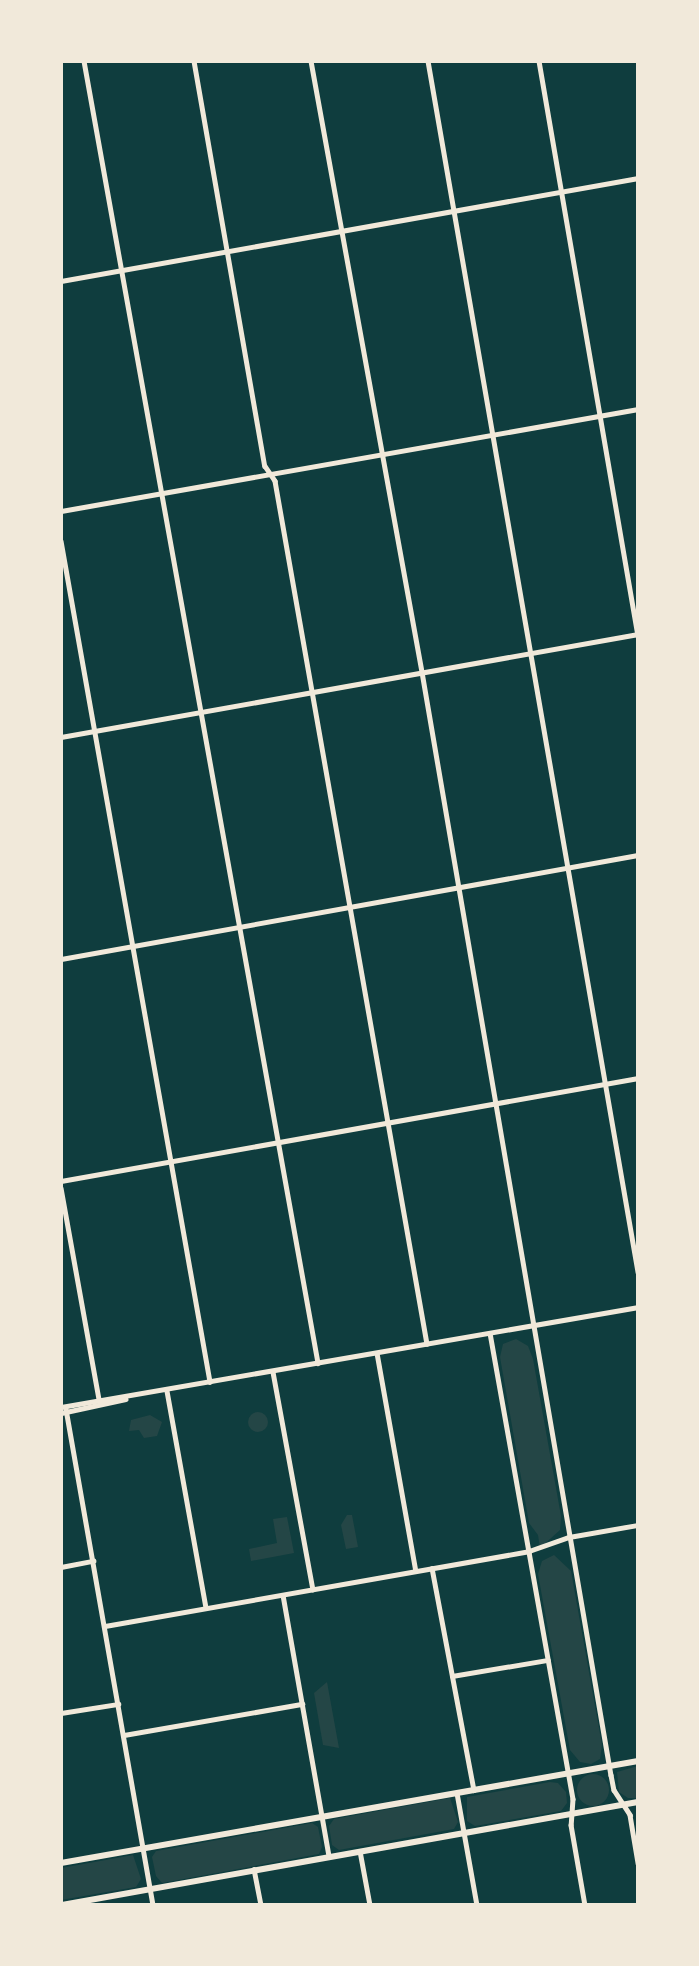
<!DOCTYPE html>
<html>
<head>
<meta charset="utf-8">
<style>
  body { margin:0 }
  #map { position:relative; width:699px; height:1966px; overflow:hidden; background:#0f3d3e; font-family:Barlow,sans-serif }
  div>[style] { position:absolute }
  .green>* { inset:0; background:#244646 }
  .round { border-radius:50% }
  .minor>* { height:4.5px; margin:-2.25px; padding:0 2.25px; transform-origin:2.25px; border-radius:2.25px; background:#f1e9da }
  .tertiary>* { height:5px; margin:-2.5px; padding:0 2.5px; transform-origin:2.5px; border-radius:2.5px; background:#f1e9da }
  .secondary>* { height:6px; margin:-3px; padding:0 3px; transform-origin:3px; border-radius:3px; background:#f1e9da }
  span { translate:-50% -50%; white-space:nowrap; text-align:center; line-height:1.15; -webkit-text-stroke:5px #f1e9da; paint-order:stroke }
  .frame { position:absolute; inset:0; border:63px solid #f1e9da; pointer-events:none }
</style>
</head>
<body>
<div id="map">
  <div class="green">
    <div style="clip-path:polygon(516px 1339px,528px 1346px,533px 1359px,561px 1516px,560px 1530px,540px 1548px,538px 1535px,529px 1523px,500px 1357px,503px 1344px)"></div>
    <div class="round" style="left:248px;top:1412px;width:20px;height:20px"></div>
    <div style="clip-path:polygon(150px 1415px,162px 1422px,157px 1436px,144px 1438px,139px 1430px,129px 1431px,131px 1420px)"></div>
    <div style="clip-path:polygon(347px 1515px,352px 1515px,358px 1547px,346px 1549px,341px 1525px)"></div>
    <div style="clip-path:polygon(287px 1517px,294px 1553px,251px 1561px,249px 1549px,277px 1543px,273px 1519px)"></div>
    <div style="clip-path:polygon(554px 1555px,571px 1571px,602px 1745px,600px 1759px,591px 1764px,580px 1762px,570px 1750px,538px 1574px,542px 1561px)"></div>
    <div style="clip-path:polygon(327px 1682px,339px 1748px,323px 1745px,314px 1693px)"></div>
    <div style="clip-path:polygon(638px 1766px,638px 1798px,628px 1798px,619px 1792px,617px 1772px)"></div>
    <div class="round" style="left:577px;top:1774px;width:32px;height:32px"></div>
    <div style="clip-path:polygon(550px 1782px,558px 1783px,566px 1792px,567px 1803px,561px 1811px,475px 1826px,467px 1821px,467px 1797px)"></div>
    <div style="clip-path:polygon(450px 1798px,458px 1822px,454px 1829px,339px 1850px,332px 1845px,329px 1826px,334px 1819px)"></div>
    <div style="clip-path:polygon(312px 1823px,318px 1827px,322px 1847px,319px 1854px,162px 1883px,156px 1876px,152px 1857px,156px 1851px)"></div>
    <div style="clip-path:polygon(133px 1855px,141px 1879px,136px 1887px,61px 1900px,61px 1868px)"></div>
  </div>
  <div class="minor">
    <div style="left:84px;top:61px;width:1323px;rotate:79.81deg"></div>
    <div style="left:194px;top:61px;width:411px;rotate:80.1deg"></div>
    <div style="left:265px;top:466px;width:18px;rotate:56deg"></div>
    <div style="left:275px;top:481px;width:876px;rotate:80.01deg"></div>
    <div style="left:311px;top:61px;width:621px;rotate:79.7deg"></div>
    <div style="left:422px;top:672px;width:1119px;rotate:80.28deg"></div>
    <div style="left:611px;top:1775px;width:15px;rotate:79deg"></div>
    <div style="left:614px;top:1790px;width:30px;rotate:57deg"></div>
    <div style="left:630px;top:1815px;width:49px;rotate:80.5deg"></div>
    <div style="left:428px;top:61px;width:1229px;rotate:80.16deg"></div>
    <div style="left:539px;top:61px;width:583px;rotate:80.23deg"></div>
    <div style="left:61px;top:281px;width:586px;rotate:-10.12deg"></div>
    <div style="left:61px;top:541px;width:854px;rotate:79.95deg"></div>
    <div style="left:61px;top:737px;width:586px;rotate:-10.12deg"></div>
    <div style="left:61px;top:1181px;width:586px;rotate:-10.12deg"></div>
    <div style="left:61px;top:1188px;width:215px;rotate:79.8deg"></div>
    <div style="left:490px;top:1333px;width:473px;rotate:79.9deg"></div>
    <div style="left:573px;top:1799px;width:26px;rotate:94deg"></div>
    <div style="left:571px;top:1825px;width:81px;rotate:80.1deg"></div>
    <div style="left:377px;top:1353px;width:221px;rotate:79.9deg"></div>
    <div style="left:273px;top:1372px;width:221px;rotate:79.6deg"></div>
    <div style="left:167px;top:1391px;width:220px;rotate:79.8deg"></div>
    <div style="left:66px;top:1409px;width:504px;rotate:80.05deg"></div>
    <div style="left:61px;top:1567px;width:33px;rotate:-11deg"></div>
    <div style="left:432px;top:1568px;width:226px;rotate:79.3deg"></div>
    <div style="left:283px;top:1595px;width:265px;rotate:80deg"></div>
    <div style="left:105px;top:1626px;width:431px;rotate:-10deg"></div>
    <div style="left:529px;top:1551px;width:42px;rotate:-19.3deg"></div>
    <div style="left:569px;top:1537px;width:70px;rotate:-9.9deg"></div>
    <div style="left:452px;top:1676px;width:97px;rotate:-9.5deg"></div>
    <div style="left:61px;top:1713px;width:58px;rotate:-9deg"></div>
    <div style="left:124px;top:1735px;width:181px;rotate:-9.9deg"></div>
    <div style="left:457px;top:1793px;width:114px;rotate:79.9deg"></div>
    <div style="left:360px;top:1851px;width:55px;rotate:79.5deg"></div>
    <div style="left:254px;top:1869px;width:37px;rotate:79deg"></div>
  </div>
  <div class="tertiary">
    <div style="left:61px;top:511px;width:586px;rotate:-10.02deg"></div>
    <div style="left:61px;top:959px;width:586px;rotate:-10.22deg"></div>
    <div style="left:61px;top:1407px;width:586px;rotate:-9.83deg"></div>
    <div style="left:61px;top:1413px;width:66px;rotate:-12.2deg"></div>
  </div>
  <div class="secondary">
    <div style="left:61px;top:1863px;width:586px;rotate:-10.02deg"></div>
    <div style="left:62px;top:1905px;width:585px;rotate:-10.14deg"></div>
  </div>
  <div class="frame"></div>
</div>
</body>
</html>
